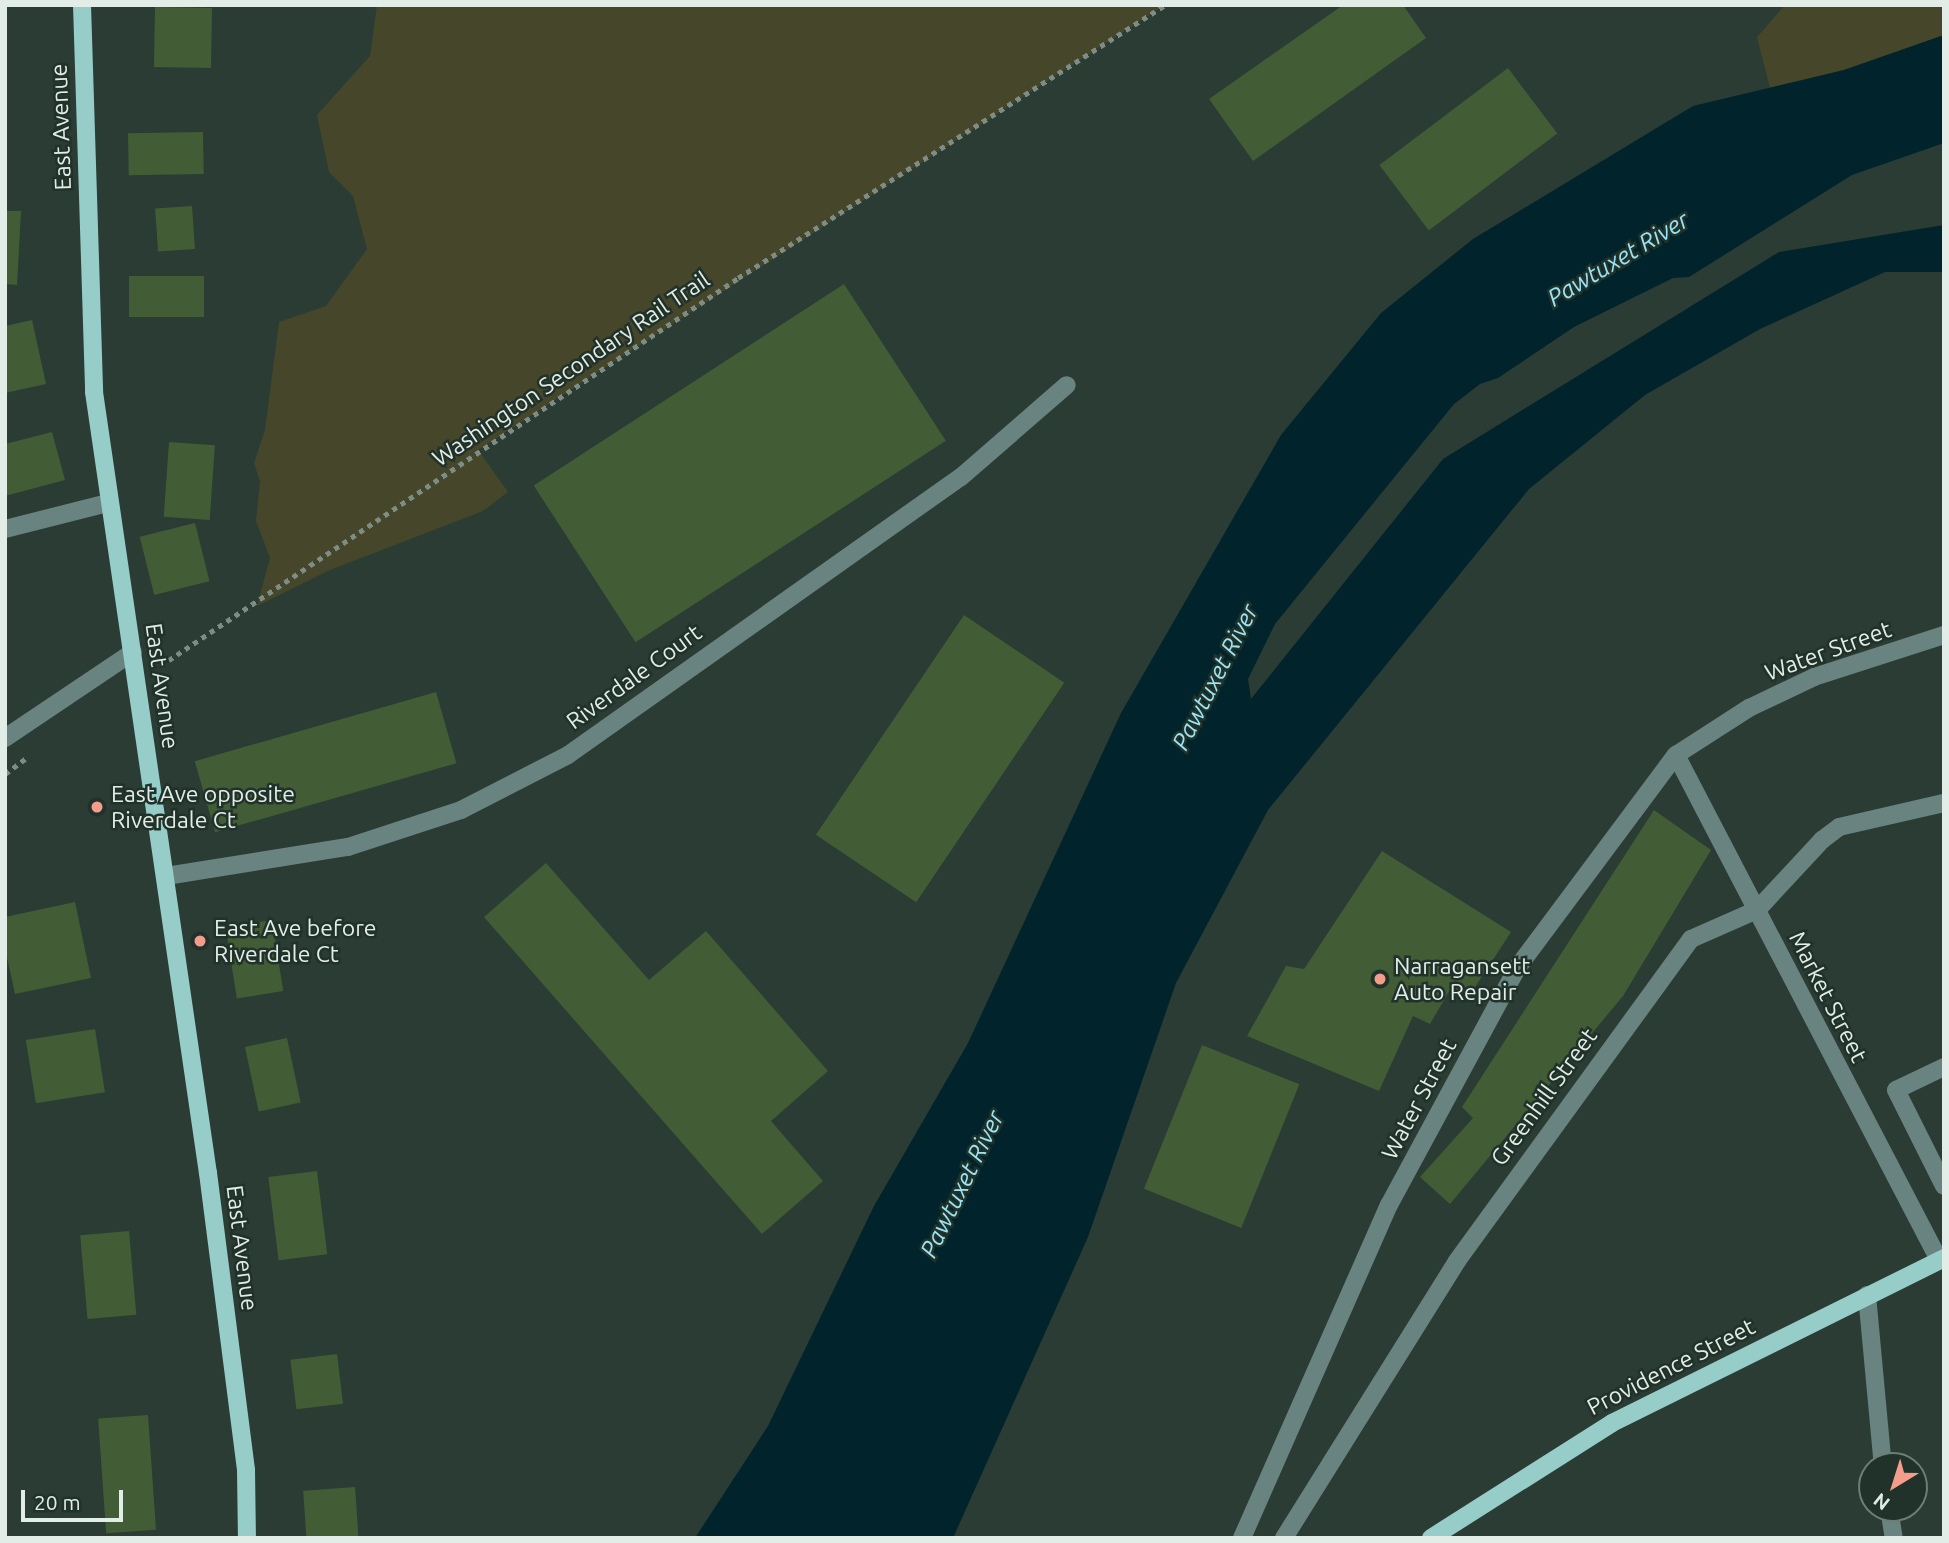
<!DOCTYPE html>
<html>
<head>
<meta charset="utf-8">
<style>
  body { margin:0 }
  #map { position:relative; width:1949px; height:1543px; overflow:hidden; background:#2a3c33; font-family:Ubuntu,sans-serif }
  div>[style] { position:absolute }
  .green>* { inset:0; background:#46472a }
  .water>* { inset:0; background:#01232b }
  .building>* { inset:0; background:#425c36; transform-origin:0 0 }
  .path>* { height:4.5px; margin-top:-2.25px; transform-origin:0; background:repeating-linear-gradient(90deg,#7d8c85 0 5px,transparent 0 10px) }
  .minor>* { height:18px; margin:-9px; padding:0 9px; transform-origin:9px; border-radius:9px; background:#688380 }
  .major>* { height:18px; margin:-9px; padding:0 9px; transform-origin:9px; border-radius:9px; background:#96cdc9 }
  .dots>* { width:19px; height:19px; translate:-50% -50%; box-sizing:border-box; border:4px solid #203229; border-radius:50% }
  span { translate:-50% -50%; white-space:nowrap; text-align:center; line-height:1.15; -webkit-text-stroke:5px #203229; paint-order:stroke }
  .street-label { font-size:23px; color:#e2ede7 }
  .poi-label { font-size:23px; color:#e2ede7 }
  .left { translate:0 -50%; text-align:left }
  .water-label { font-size:24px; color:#9ae4f8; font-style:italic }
  .frame { position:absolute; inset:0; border:7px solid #e2ede7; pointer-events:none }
  .north { position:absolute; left:1858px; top:1452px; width:70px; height:70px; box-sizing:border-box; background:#203229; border:2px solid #6e7d75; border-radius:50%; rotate:218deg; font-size:19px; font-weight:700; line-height:28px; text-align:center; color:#e2ede7 }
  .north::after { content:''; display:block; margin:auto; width:24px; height:32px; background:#f49d8d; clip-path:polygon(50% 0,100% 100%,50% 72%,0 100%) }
  .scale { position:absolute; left:21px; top:1490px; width:102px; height:32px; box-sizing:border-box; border:4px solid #e2ede7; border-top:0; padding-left:9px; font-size:21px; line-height:24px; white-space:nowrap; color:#e2ede7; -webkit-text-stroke:5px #203229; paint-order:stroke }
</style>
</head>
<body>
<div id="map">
  <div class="green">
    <div style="clip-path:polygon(377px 5px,1165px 5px,478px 450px,508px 492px,483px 511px,330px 570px,257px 606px,270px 558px,256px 521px,260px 481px,254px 463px,265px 430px,279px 322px,326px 306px,367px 249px,353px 196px,329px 172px,317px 115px,370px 56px)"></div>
    <div style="clip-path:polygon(1785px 5px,1944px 5px,1944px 35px,1844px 70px,1770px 88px,1757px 37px)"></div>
  </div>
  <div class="water">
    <div style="clip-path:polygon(1944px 35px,1944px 143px,1852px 175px,1689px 277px,1673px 278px,1574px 327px,1498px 378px,1480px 384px,1454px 404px,1275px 624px,1248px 679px,1251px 699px,1443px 459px,1779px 252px,1944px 225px,1944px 272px,1885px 272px,1760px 329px,1645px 395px,1529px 489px,1268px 810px,1176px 983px,1088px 1237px,953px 1538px,695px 1538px,768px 1426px,874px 1206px,968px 1043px,1121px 713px,1281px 435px,1381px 313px,1473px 239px,1693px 106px,1844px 70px)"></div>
  </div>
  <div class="building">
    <div style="clip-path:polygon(1343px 5px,1403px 5px,1426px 38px,1253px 161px,1209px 99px)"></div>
    <div style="left:155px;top:7px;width:57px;height:60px;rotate:1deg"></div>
    <div style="left:1508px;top:68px;width:82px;height:161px;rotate:53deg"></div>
    <div style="left:203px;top:132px;width:42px;height:75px;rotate:89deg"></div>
    <div style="left:192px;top:206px;width:43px;height:37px;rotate:86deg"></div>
    <div style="clip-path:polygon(5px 211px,21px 211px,17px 285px,5px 284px)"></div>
    <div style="left:129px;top:276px;width:75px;height:41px"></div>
    <div style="left:844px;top:284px;width:187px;height:370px;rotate:57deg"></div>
    <div style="clip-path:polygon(32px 320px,46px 384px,5px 393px,5px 326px)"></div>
    <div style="clip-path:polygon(52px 432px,65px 480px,5px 496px,5px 444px)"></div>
    <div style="left:169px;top:442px;width:46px;height:75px;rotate:4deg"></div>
    <div style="left:195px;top:523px;width:60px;height:57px;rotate:76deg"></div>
    <div style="left:964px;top:615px;width:121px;height:265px;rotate:34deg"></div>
    <div style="left:436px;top:692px;width:74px;height:251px;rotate:74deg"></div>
    <div style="clip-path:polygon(1654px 810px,1711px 850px,1623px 996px,1450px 1204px,1420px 1177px,1473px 1118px,1462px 1107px)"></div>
    <div style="clip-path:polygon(1382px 851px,1511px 932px,1468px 998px,1451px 988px,1430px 1024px,1413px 1016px,1379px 1091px,1247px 1036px,1286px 966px,1304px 969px)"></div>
    <div style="clip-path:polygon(546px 863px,649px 980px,706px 931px,828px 1071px,771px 1121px,823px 1181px,762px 1234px,484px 917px)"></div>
    <div style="clip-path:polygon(75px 902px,91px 978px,15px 994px,5px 948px,5px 917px)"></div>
    <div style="left:272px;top:920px;width:72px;height:47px;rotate:81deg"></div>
    <div style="left:95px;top:1029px;width:64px;height:70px;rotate:81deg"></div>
    <div style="left:287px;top:1038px;width:66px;height:43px;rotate:78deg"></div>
    <div style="left:1202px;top:1045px;width:105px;height:155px;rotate:22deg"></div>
    <div style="left:317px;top:1171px;width:84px;height:49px;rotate:83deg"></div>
    <div style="left:129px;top:1231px;width:84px;height:49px;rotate:85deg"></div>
    <div style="left:337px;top:1354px;width:50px;height:47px;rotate:83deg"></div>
    <div style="left:148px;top:1415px;width:115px;height:50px;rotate:86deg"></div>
    <div style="left:355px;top:1487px;width:51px;height:52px;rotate:86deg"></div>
  </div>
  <div class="path">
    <div style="left:160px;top:666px;width:696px;rotate:-33.87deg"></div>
    <div style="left:738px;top:278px;width:507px;rotate:-32.59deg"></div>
    <div style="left:5px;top:774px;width:26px;rotate:-37deg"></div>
  </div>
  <div class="minor">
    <div style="left:5px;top:529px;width:106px;rotate:-14.2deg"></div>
    <div style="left:5px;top:738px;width:154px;rotate:-33.9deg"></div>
    <div style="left:1676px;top:755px;width:569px;rotate:62.49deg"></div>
    <div style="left:166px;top:876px;width:184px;rotate:-9.1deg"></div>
    <div style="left:348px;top:847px;width:119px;rotate:-18.1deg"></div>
    <div style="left:461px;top:810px;width:120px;rotate:-27.2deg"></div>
    <div style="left:568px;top:755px;width:481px;rotate:-35.3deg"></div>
    <div style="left:961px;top:477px;width:140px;rotate:-41deg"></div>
    <div style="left:1944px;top:1067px;width:53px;rotate:154.4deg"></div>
    <div style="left:1896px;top:1090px;width:107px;rotate:63.4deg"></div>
    <div style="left:1867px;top:1295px;width:172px;rotate:84.7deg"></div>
    <div style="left:1889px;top:1508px;width:30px;rotate:81deg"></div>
    <div style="left:1242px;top:1538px;width:364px;rotate:-66.2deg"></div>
    <div style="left:1389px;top:1205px;width:269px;rotate:-61.6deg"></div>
    <div style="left:1517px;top:968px;width:266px;rotate:-53.3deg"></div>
    <div style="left:1676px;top:755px;width:87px;rotate:-32.8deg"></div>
    <div style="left:1749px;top:708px;width:72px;rotate:-25.5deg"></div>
    <div style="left:1814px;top:677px;width:137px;rotate:-17.9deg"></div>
    <div style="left:1284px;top:1538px;width:327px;rotate:-58deg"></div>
    <div style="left:1457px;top:1261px;width:398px;rotate:-54deg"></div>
    <div style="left:1691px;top:939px;width:72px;rotate:-23.7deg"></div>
    <div style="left:1757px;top:910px;width:96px;rotate:-47.1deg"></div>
    <div style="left:1822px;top:840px;width:21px;rotate:-37deg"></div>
    <div style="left:1839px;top:827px;width:108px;rotate:-12.9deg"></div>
  </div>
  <div class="major">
    <div style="left:82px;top:5px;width:387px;rotate:88.2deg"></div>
    <div style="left:94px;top:392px;width:789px;rotate:81.7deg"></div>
    <div style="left:208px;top:1173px;width:299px;rotate:82.7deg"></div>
    <div style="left:246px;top:1470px;width:68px;rotate:89.2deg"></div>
    <div style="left:1431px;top:1538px;width:214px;rotate:-32.4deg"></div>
    <div style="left:1612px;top:1423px;width:371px;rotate:-26.4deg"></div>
  </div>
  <div class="dots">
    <div style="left:97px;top:807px;background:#f49d8d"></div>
    <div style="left:200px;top:941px;background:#f49d8d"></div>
    <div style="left:1380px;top:979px;background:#f49d8d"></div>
  </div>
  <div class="street-label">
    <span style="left:61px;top:127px;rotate:-92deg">East Avenue</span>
    <span style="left:571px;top:369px;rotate:-34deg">Washington Secondary Rail Trail</span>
    <span style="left:1828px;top:651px;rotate:-20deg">Water Street</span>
    <span style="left:634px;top:677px;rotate:-36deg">Riverdale Court</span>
    <span style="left:162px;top:686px;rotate:82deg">East Avenue</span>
    <span style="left:1828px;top:997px;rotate:63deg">Market Street</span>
    <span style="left:1544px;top:1097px;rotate:-54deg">Greenhill Street</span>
    <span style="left:1419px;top:1099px;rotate:-62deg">Water Street</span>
    <span style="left:242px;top:1248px;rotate:83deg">East Avenue</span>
    <span style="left:1671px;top:1367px;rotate:-27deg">Providence Street</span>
  </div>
  <div class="poi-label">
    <span class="left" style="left:111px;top:807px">East Ave opposite<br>Riverdale Ct</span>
    <span class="left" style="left:214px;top:941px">East Ave before<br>Riverdale Ct</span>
    <span class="left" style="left:1394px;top:979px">Narragansett<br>Auto Repair</span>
  </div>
  <div class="water-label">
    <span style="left:1618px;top:259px;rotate:-31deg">Pawtuxet River</span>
    <span style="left:1215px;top:677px;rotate:-63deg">Pawtuxet River</span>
    <span style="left:962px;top:1184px;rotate:-64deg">Pawtuxet River</span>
  </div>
  <div class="frame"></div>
  <div class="north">N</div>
  <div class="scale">20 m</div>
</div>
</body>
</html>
